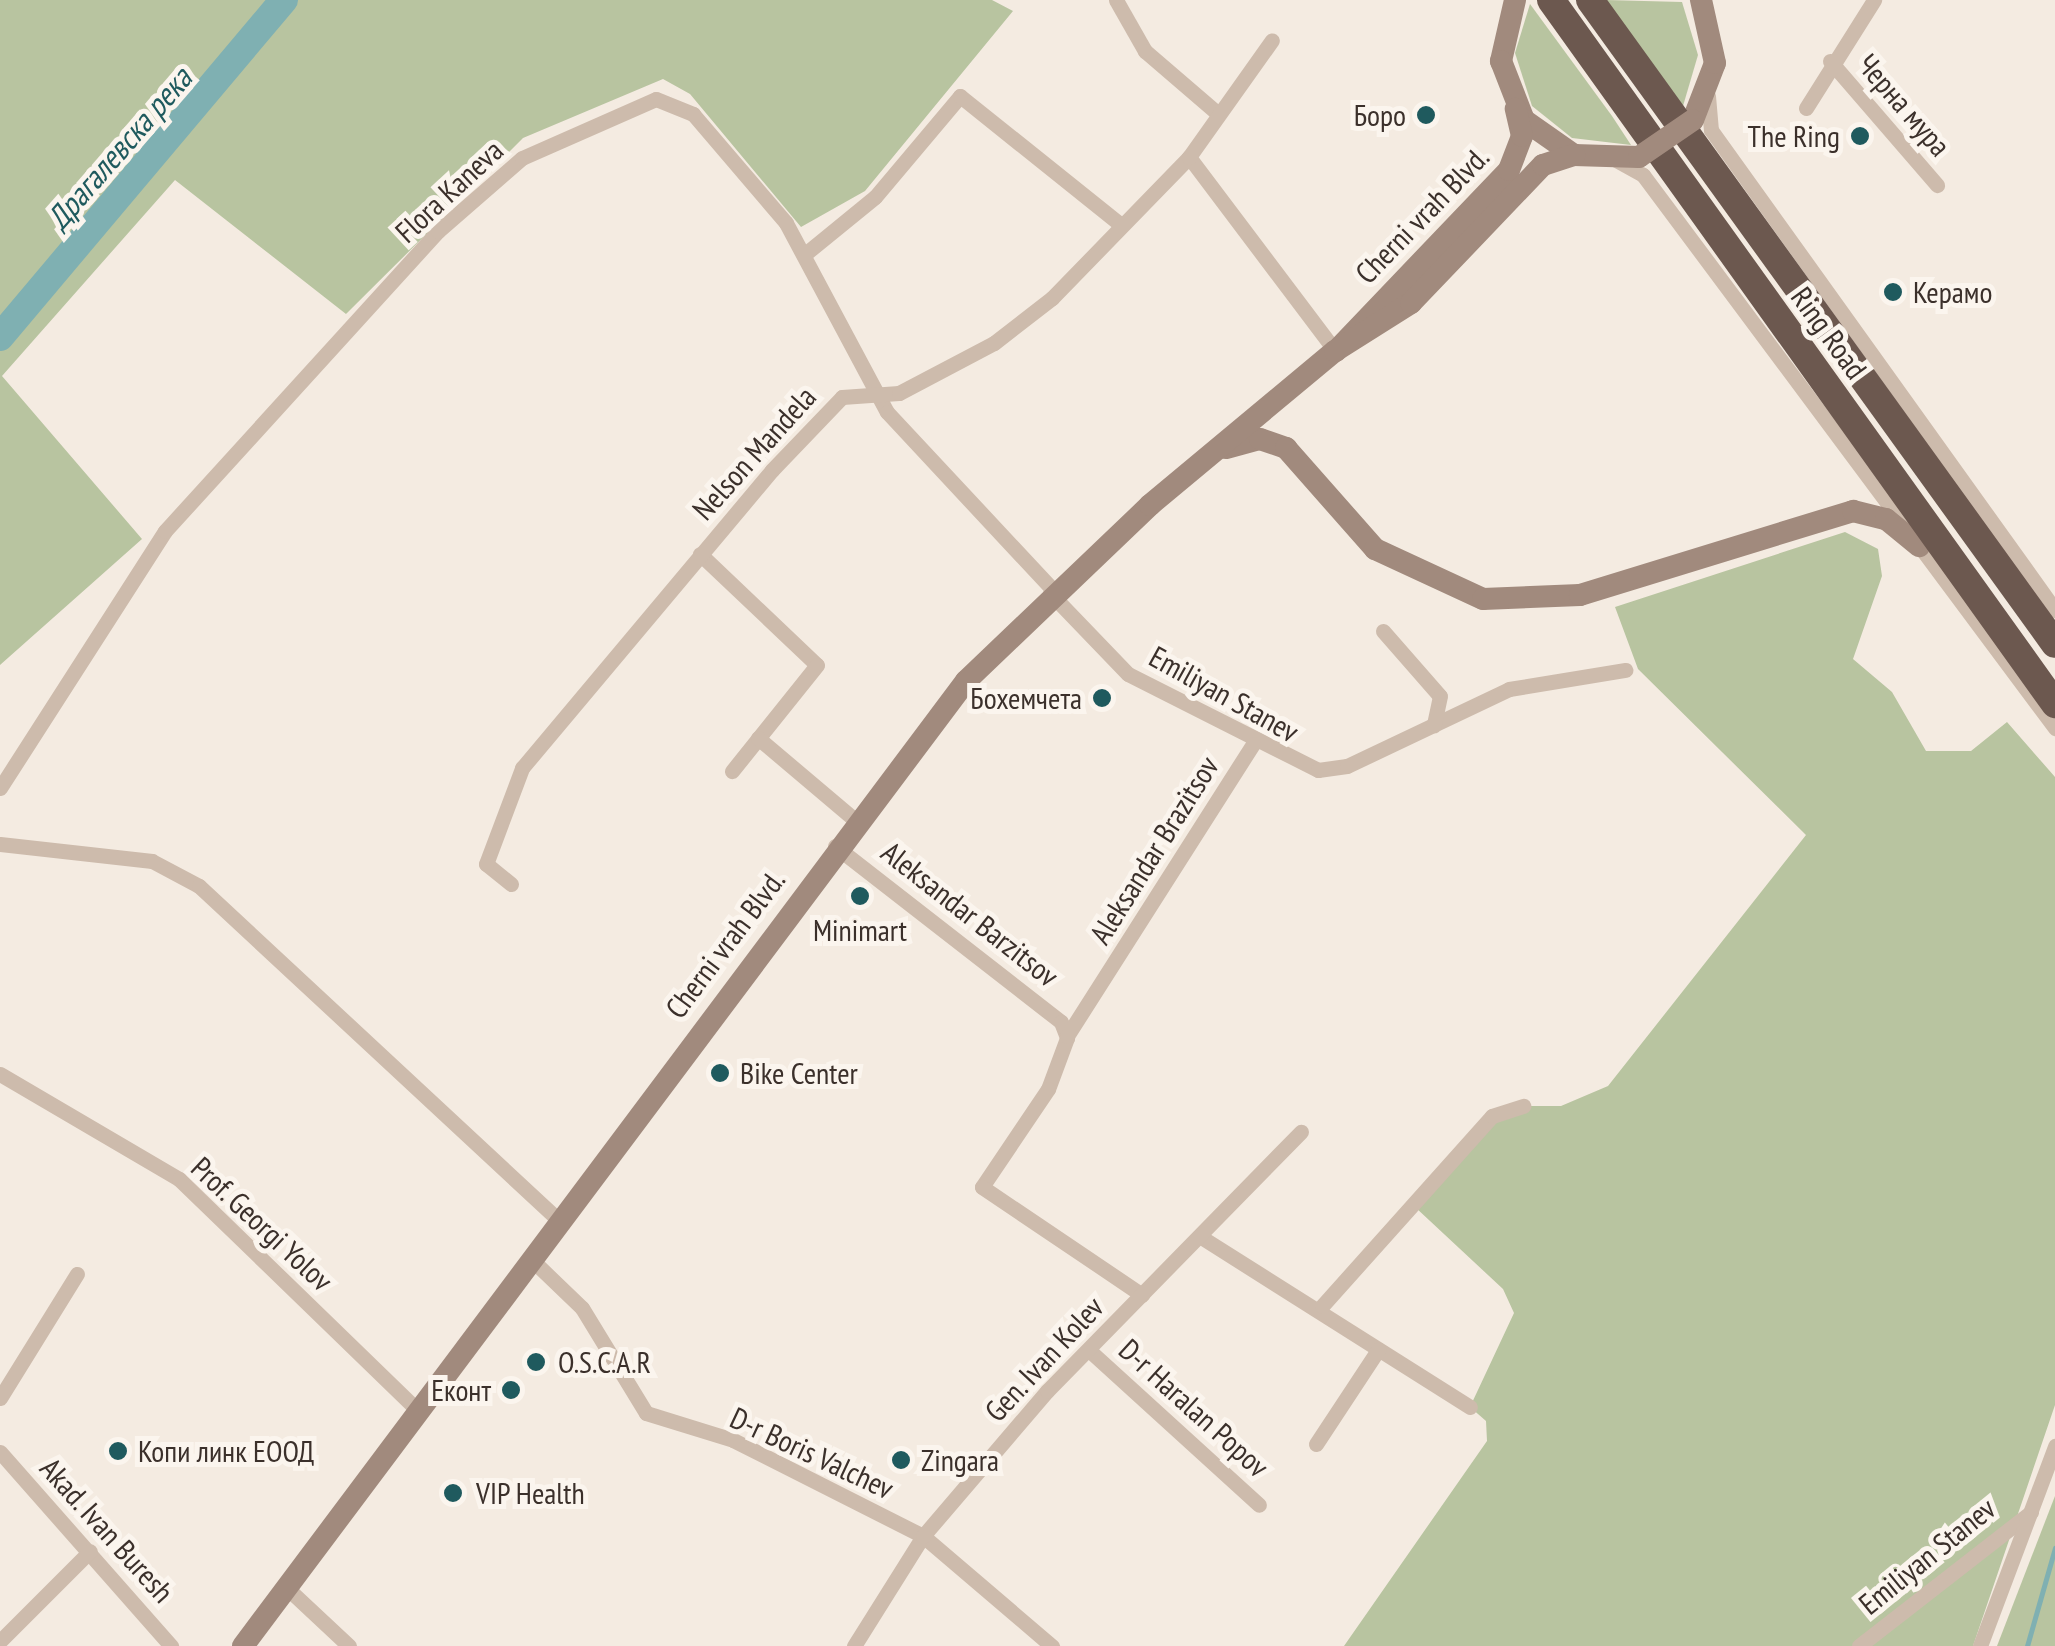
<!DOCTYPE html>
<html>
<head>
<meta charset="utf-8">
<style>
  body { margin:0 }
  #map { position:relative; width:2055px; height:1646px; overflow:hidden; background:#f4ebe1; font-family:"PT Sans Narrow",sans-serif }
  div>[style] { position:absolute }
  .green>* { inset:0; background:#b8c4a0 }
  .stream>* { height:5px; margin:-2.5px; padding:0 2.5px; transform-origin:2.5px; border-radius:2.5px; background:#7fb0b2 }
  .river>* { height:28px; margin:-14px; padding:0 14px; transform-origin:14px; border-radius:14px; background:#7fb0b2 }
  .minor>* { height:15px; margin:-7.5px; padding:0 7.5px; transform-origin:7.5px; border-radius:7.5px; background:#cdbbac }
  .secondary>* { height:22px; margin:-11px; padding:0 11px; transform-origin:11px; border-radius:11px; background:#a18a7d }
  .trunk>* { height:28px; margin:-14px; padding:0 14px; transform-origin:14px; border-radius:14px; background:#6c584f }
  .secondary-bridge>* { height:22px; margin:-11px; padding:0 11px; transform-origin:11px; border-radius:11px; background:#a18a7d }
  .dots>* { width:28px; height:28px; translate:-50% -50%; box-sizing:border-box; border:5px solid #fbf5ee; border-radius:50% }
  span { translate:-50% -50%; white-space:nowrap; text-align:center; line-height:1.15; -webkit-text-stroke:10px #fbf5ee; paint-order:stroke }
  .street-label { font-size:30px; color:#3b302b }
  .poi-label { font-size:30px; color:#3b302b }
  .right { translate:-100% -50%; text-align:right }
  .left { translate:0 -50%; text-align:left }
  .water-label { font-size:32px; color:#1f5a5e; font-style:italic }
</style>
</head>
<body>
<div id="map">
  <div class="green">
    <div style="clip-path:polygon(0 0,992px 0,1013px 11px,865px 191px,801px 227px,690px 94px,663px 79px,523px 138px,346px 314px,175px 180px,2px 376px,142px 539px,0 665px)"></div>
    <div style="clip-path:polygon(1606px 0,1682px 2px,1698px 55px,1683px 106px)"></div>
    <div style="clip-path:polygon(1530px 4px,1612px 116px,1631px 145px,1572px 138px,1532px 106px,1515px 53px)"></div>
    <div style="clip-path:polygon(1845px 532px,1878px 549px,1882px 576px,1853px 659px,1892px 692px,1926px 751px,1971px 751px,2007px 722px,2055px 777px,2055px 1405px,1973px 1646px,1344px 1646px,1487px 1441px,1486px 1421px,1470px 1407px,1514px 1313px,1503px 1289px,1415px 1207px,1476px 1131px,1523px 1106px,1561px 1106px,1608px 1086px,1806px 835px,1638px 669px,1615px 607px)"></div>
    <div style="clip-path:polygon(2055px 1496px,2055px 1646px,1997px 1646px)"></div>
  </div>
  <div class="stream">
    <div style="left:2027px;top:1646px;width:102px;rotate:-74.1deg"></div>
  </div>
  <div class="river">
    <div style="left:0;top:337px;width:441px;rotate:-49.9deg"></div>
  </div>
  <div class="minor">
    <div style="left:1116px;top:0;width:59px;rotate:60.4deg"></div>
    <div style="left:1145px;top:51px;width:94px;rotate:40.7deg"></div>
    <div style="left:1830px;top:61px;width:164px;rotate:49.2deg"></div>
    <div style="left:1708px;top:96px;width:34px;rotate:85deg"></div>
    <div style="left:1711px;top:130px;width:591px;rotate:54.37deg"></div>
    <div style="left:1806px;top:108px;width:128px;rotate:-57.8deg"></div>
    <div style="left:1189px;top:157px;width:243px;rotate:53deg"></div>
    <div style="left:1616px;top:160px;width:31px;rotate:29deg"></div>
    <div style="left:1643px;top:175px;width:690px;rotate:53.31deg"></div>
    <div style="left:805px;top:254px;width:90px;rotate:-39.2deg"></div>
    <div style="left:875px;top:197px;width:132px;rotate:-49.9deg"></div>
    <div style="left:960px;top:96px;width:201px;rotate:38.7deg"></div>
    <div style="left:700px;top:554px;width:161px;rotate:43.5deg"></div>
    <div style="left:817px;top:665px;width:136px;rotate:128.7deg"></div>
    <div style="left:1050px;top:593px;width:112px;rotate:46.1deg"></div>
    <div style="left:1128px;top:674px;width:213px;rotate:26.8deg"></div>
    <div style="left:1318px;top:770px;width:29px;rotate:-8deg"></div>
    <div style="left:1347px;top:766px;width:179px;rotate:-25.4deg"></div>
    <div style="left:1509px;top:689px;width:118px;rotate:-9.3deg"></div>
    <div style="left:1383px;top:631px;width:86px;rotate:48.8deg"></div>
    <div style="left:1440px;top:696px;width:30px;rotate:102deg"></div>
    <div style="left:758px;top:738px;width:127px;rotate:40.2deg"></div>
    <div style="left:0;top:788px;width:305px;rotate:-57.3deg"></div>
    <div style="left:165px;top:531px;width:406px;rotate:-47.7deg"></div>
    <div style="left:438px;top:231px;width:111px;rotate:-41deg"></div>
    <div style="left:522px;top:158px;width:146px;rotate:-23.8deg"></div>
    <div style="left:656px;top:99px;width:40px;rotate:22deg"></div>
    <div style="left:693px;top:114px;width:143px;rotate:49.5deg"></div>
    <div style="left:786px;top:223px;width:214px;rotate:61.9deg"></div>
    <div style="left:887px;top:412px;width:243px;rotate:47deg"></div>
    <div style="left:0;top:844px;width:153px;rotate:6.4deg"></div>
    <div style="left:152px;top:861px;width:53px;rotate:28deg"></div>
    <div style="left:199px;top:886px;width:490px;rotate:42.9deg"></div>
    <div style="left:835px;top:846px;width:286px;rotate:37.9deg"></div>
    <div style="left:1061px;top:1022px;width:17px;rotate:69deg"></div>
    <div style="left:1067px;top:1038px;width:54px;rotate:110.4deg"></div>
    <div style="left:1048px;top:1089px;width:118px;rotate:124deg"></div>
    <div style="left:982px;top:1187px;width:193px;rotate:34deg"></div>
    <div style="left:511px;top:884px;width:32px;rotate:-141deg"></div>
    <div style="left:486px;top:864px;width:103px;rotate:-69.4deg"></div>
    <div style="left:522px;top:768px;width:389px;rotate:-50deg"></div>
    <div style="left:772px;top:470px;width:101px;rotate:-46.2deg"></div>
    <div style="left:842px;top:397px;width:57px;rotate:-4deg"></div>
    <div style="left:899px;top:393px;width:107px;rotate:-27.8deg"></div>
    <div style="left:994px;top:343px;width:73px;rotate:-37.8deg"></div>
    <div style="left:1052px;top:298px;width:197px;rotate:-45.8deg"></div>
    <div style="left:1189px;top:157px;width:143px;rotate:-54.6deg"></div>
    <div style="left:1067px;top:1036px;width:346px;rotate:-57.5deg"></div>
    <div style="left:0;top:1074px;width:208px;rotate:30.4deg"></div>
    <div style="left:179px;top:1179px;width:332px;rotate:44.1deg"></div>
    <div style="left:1201px;top:1237px;width:318px;rotate:32.3deg"></div>
    <div style="left:530px;top:1258px;width:72px;rotate:43.9deg"></div>
    <div style="left:582px;top:1308px;width:123px;rotate:58.6deg"></div>
    <div style="left:646px;top:1413px;width:91px;rotate:17.2deg"></div>
    <div style="left:733px;top:1440px;width:213px;rotate:26.8deg"></div>
    <div style="left:923px;top:1536px;width:170px;rotate:40.5deg"></div>
    <div style="left:1322px;top:1306px;width:255px;rotate:-48.2deg"></div>
    <div style="left:1492px;top:1116px;width:33px;rotate:-18deg"></div>
    <div style="left:1091px;top:1352px;width:227px;rotate:42.3deg"></div>
    <div style="left:0;top:1398px;width:146px;rotate:-58.2deg"></div>
    <div style="left:1316px;top:1444px;width:113px;rotate:-56.6deg"></div>
    <div style="left:0;top:1452px;width:259px;rotate:48.6deg"></div>
    <div style="left:287px;top:1588px;width:85px;rotate:43.1deg"></div>
    <div style="left:0;top:1641px;width:127px;rotate:-45deg"></div>
    <div style="left:854px;top:1646px;width:130px;rotate:-57.9deg"></div>
    <div style="left:923px;top:1536px;width:191px;rotate:-49.5deg"></div>
    <div style="left:1047px;top:1391px;width:363px;rotate:-45.6deg"></div>
    <div style="left:1859px;top:1646px;width:218px;rotate:-37.9deg"></div>
    <div style="left:1980px;top:1646px;width:214px;rotate:-69.4deg"></div>
  </div>
  <div class="secondary">
    <div style="left:1515px;top:0;width:63px;rotate:102.9deg"></div>
    <div style="left:1501px;top:61px;width:63px;rotate:68.7deg"></div>
    <div style="left:1524px;top:120px;width:61px;rotate:35deg"></div>
    <div style="left:1574px;top:155px;width:65px;rotate:1.8deg"></div>
    <div style="left:1693px;top:120px;width:61px;rotate:-68.9deg"></div>
    <div style="left:1715px;top:63px;width:65px;rotate:-102.5deg"></div>
    <div style="left:1336px;top:351px;width:250px;rotate:-46.3deg"></div>
    <div style="left:1509px;top:170px;width:36px;rotate:-69deg"></div>
    <div style="left:1522px;top:136px;width:28px;rotate:-103deg"></div>
    <div style="left:1226px;top:448px;width:35px;rotate:-15deg"></div>
    <div style="left:1260px;top:439px;width:28px;rotate:19deg"></div>
    <div style="left:1286px;top:448px;width:135px;rotate:48.6deg"></div>
    <div style="left:1375px;top:549px;width:119px;rotate:24.8deg"></div>
    <div style="left:1483px;top:599px;width:97px;rotate:-2.4deg"></div>
    <div style="left:1580px;top:595px;width:286px;rotate:-17.1deg"></div>
    <div style="left:1853px;top:511px;width:34px;rotate:14deg"></div>
    <div style="left:1886px;top:519px;width:43px;rotate:39.3deg"></div>
    <div style="left:243px;top:1646px;width:1206px;rotate:-53.16deg"></div>
    <div style="left:966px;top:681px;width:255px;rotate:-43.7deg"></div>
    <div style="left:1150px;top:505px;width:241px;rotate:-39.8deg"></div>
    <div style="left:1335px;top:351px;width:90px;rotate:-32.3deg"></div>
    <div style="left:1411px;top:303px;width:191px;rotate:-46.3deg"></div>
    <div style="left:1543px;top:165px;width:33px;rotate:-18deg"></div>
  </div>
  <div class="trunk">
    <div style="left:1551px;top:0;width:866px;rotate:54.4deg"></div>
    <div style="left:1590px;top:0;width:794px;rotate:54.17deg"></div>
  </div>
  <div class="secondary-bridge">
    <div style="left:1639px;top:157px;width:65px;rotate:-34.4deg"></div>
  </div>
  <div class="dots">
    <div style="left:1426px;top:115px;background:#1f5a5e"></div>
    <div style="left:1860px;top:136px;background:#1f5a5e"></div>
    <div style="left:1893px;top:292px;background:#1f5a5e"></div>
    <div style="left:1102px;top:698px;background:#1f5a5e"></div>
    <div style="left:860px;top:896px;background:#1f5a5e"></div>
    <div style="left:720px;top:1073px;background:#1f5a5e"></div>
    <div style="left:536px;top:1362px;background:#1f5a5e"></div>
    <div style="left:511px;top:1390px;background:#1f5a5e"></div>
    <div style="left:118px;top:1451px;background:#1f5a5e"></div>
    <div style="left:901px;top:1460px;background:#1f5a5e"></div>
    <div style="left:453px;top:1493px;background:#1f5a5e"></div>
  </div>
  <div class="street-label">
    <span style="left:1904px;top:105px;rotate:49deg">Черна мура</span>
    <span style="left:449px;top:191px;rotate:-43deg">Flora Kaneva</span>
    <span style="left:1422px;top:215px;rotate:-46deg">Cherni vrah Blvd.</span>
    <span style="left:1829px;top:333px;rotate:54deg">Ring Road</span>
    <span style="left:754px;top:453px;rotate:-48deg">Nelson Mandela</span>
    <span style="left:1224px;top:694px;rotate:29deg">Emiliyan Stanev</span>
    <span style="left:1154px;top:850px;rotate:-58deg">Aleksandar Brazitsov</span>
    <span style="left:970px;top:914px;rotate:38deg">Aleksandar Barzitsov</span>
    <span style="left:725px;top:944px;rotate:-53deg">Cherni vrah Blvd.</span>
    <span style="left:262px;top:1224px;rotate:43deg">Prof. Georgi Yolov</span>
    <span style="left:1044px;top:1359px;rotate:-47deg">Gen. Ivan Kolev</span>
    <span style="left:1194px;top:1408px;rotate:42deg">D-r Haralan Popov</span>
    <span style="left:812px;top:1453px;rotate:25deg">D-r Boris Valchev</span>
    <span style="left:107px;top:1530px;rotate:48deg">Akad. Ivan Buresh</span>
    <span style="left:1927px;top:1556px;rotate:-39deg">Emiliyan Stanev</span>
  </div>
  <div class="poi-label">
    <span class="right" style="left:1406px;top:115px">Боро</span>
    <span class="right" style="left:1840px;top:136px">The Ring</span>
    <span class="left" style="left:1913px;top:292px">Керамо</span>
    <span class="right" style="left:1082px;top:698px">Бохемчета</span>
    <span style="left:860px;top:930px">Minimart</span>
    <span class="left" style="left:740px;top:1073px">Bike Center</span>
    <span class="left" style="left:558px;top:1362px">O.S.C.A.R</span>
    <span class="right" style="left:491px;top:1390px">Еконт</span>
    <span class="left" style="left:138px;top:1451px">Копи линк ЕООД</span>
    <span class="left" style="left:921px;top:1460px">Zingara</span>
    <span class="left" style="left:476px;top:1493px">VIP Health</span>
  </div>
  <div class="water-label">
    <span style="left:119px;top:148px;rotate:-49deg">Драгалевска река</span>
  </div>
</div>
</body>
</html>
